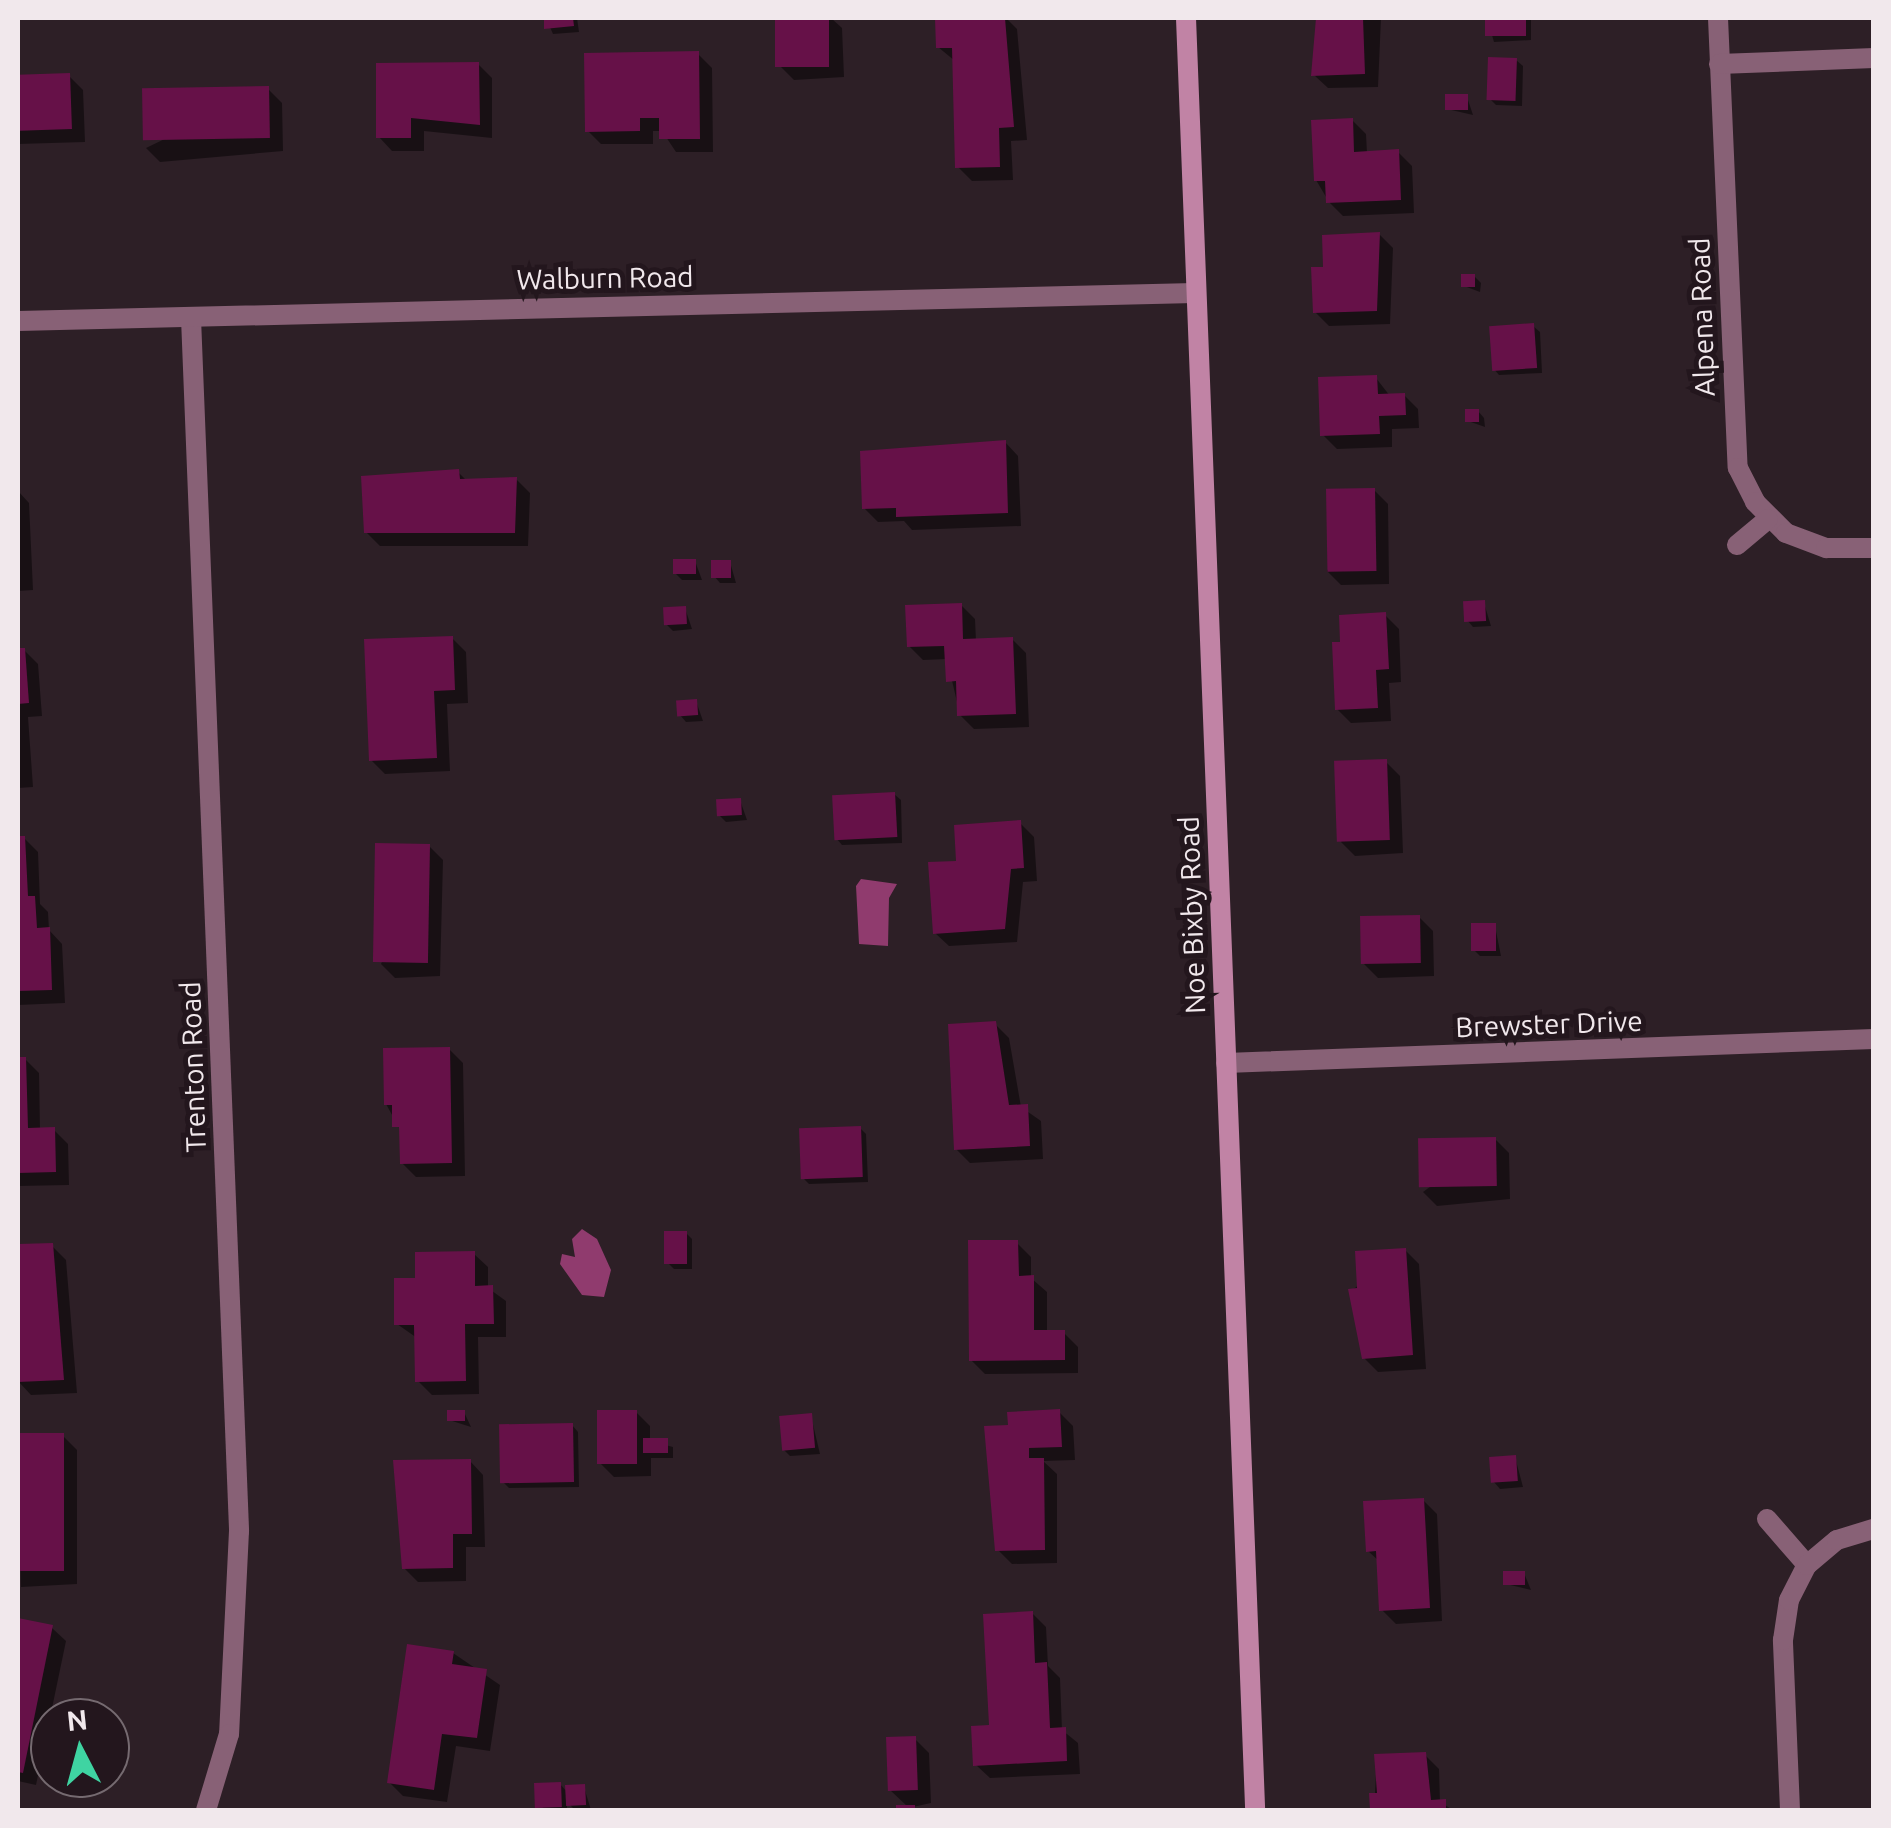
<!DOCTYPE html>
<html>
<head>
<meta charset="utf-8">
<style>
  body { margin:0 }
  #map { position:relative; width:1891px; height:1828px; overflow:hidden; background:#2d1f26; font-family:Ubuntu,sans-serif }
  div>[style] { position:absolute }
  .water>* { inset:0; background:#903b6e }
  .shadow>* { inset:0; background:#0007 }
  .building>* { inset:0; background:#661148; transform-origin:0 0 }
  .street>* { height:20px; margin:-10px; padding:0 10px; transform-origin:10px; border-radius:10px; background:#886176 }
  .secondary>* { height:20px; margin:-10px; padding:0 10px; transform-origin:10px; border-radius:10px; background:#c183a5 }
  span { translate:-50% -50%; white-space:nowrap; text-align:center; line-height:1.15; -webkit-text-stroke:10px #23161d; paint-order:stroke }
  .street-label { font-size:28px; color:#f1e8ec }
  .frame { position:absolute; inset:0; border:20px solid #f1e8ec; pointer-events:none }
  .north { position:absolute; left:30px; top:1698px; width:100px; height:100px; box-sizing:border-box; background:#23161d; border:2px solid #756a70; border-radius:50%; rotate:354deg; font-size:28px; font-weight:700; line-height:40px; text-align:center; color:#f1e8ec }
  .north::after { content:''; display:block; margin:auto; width:35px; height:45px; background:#3fd4a2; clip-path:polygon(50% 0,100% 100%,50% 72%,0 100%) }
</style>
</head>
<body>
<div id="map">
  <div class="water">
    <div style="clip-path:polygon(861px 879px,897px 884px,889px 898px,888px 946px,859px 944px,856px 886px)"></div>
    <div style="clip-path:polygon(582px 1229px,597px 1239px,611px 1270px,604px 1297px,582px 1295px,560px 1264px,562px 1254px,575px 1257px,572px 1239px)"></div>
  </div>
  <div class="shadow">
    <div style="clip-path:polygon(546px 18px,577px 18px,579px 32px,553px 34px)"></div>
    <div style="clip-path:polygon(777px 18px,831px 18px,842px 28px,844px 77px,794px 80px,780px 66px)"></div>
    <div style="clip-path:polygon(938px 18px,1006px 18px,1017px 29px,1027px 140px,1011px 141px,1013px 180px,972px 181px,958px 167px,955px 61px,938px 47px)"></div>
    <div style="clip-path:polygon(1319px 18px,1381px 18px,1378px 87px,1328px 88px,1314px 75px)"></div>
    <div style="clip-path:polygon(1487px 18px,1531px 18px,1531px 40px,1494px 42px)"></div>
    <div style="clip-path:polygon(698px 54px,712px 68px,713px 152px,676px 152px,662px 131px,653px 131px,653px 144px,601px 144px,587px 130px)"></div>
    <div style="clip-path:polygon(1516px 60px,1523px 66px,1522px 106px,1496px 105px,1490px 99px)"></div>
    <div style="clip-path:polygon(478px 64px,492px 78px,492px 138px,424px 131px,424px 151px,392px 151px,379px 137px)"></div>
    <div style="clip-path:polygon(69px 76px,83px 90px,85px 142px,18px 144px,18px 77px)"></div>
    <div style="clip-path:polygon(268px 89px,282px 103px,283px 151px,160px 162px,146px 148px)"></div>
    <div style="clip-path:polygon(1467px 97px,1473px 115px,1447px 109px)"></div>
    <div style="clip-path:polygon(1352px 120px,1366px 134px,1367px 153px,1398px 152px,1412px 166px,1414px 213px,1343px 216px,1329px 202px,1316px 180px)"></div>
    <div style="clip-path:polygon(1379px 234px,1393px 248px,1390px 324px,1329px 326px,1315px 312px,1326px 269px)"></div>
    <div style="clip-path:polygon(1474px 276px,1481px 283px,1480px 292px,1464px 286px)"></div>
    <div style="clip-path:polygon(1533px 326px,1540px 332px,1542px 373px,1499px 375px,1493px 368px)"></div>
    <div style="clip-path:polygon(1376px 378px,1390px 396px,1404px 395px,1418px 409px,1419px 428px,1392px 429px,1392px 447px,1337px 449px,1323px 435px)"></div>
    <div style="clip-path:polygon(1478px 411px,1484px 418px,1485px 427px,1468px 421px)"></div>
    <div style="clip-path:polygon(1005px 442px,1018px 456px,1021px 526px,912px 530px,904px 521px,878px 522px,864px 508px)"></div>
    <div style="clip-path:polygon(458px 472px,467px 481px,516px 479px,530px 493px,528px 546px,380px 546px,366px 532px)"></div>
    <div style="clip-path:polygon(1374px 490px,1388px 504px,1389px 584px,1341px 585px,1327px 571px)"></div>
    <div style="clip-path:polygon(18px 491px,29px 503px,33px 590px,18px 591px)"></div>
    <div style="clip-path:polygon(695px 561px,702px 580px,682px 580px,676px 574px)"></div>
    <div style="clip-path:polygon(730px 562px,736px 583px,720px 583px,714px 576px)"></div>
    <div style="clip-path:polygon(1484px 603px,1491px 626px,1473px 627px,1467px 620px)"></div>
    <div style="clip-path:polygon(961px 605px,975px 619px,976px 641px,1012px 639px,1026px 653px,1029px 727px,974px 729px,960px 715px,947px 659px,923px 660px,909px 646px)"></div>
    <div style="clip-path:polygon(685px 608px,692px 629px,673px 631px,667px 625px)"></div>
    <div style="clip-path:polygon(1385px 615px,1399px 629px,1401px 682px,1389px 683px,1391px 721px,1351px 723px,1337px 709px,1343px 644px)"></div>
    <div style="clip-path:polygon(452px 638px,466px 652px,468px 703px,447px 704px,450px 771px,385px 774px,371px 760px)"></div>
    <div style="clip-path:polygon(24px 650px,38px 664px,42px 716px,28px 717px,33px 787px,18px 788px,18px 651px)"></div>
    <div style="clip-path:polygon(696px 701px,703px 721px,686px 722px,680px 715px)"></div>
    <div style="clip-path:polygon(1386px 762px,1400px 776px,1403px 853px,1355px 856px,1341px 842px)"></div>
    <div style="clip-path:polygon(894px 794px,901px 800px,902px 843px,842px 845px,836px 838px)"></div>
    <div style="clip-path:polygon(740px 800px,747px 820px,726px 822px,720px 816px)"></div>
    <div style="clip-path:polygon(1020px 823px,1034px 837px,1037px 881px,1023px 882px,1017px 942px,949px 946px,935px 933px,959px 863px)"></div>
    <div style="clip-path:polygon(24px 838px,38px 852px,40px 904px,48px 912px,49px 930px,62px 944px,65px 1003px,18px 1005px,18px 839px)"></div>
    <div style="clip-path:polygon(429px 846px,443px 860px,440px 976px,395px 978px,381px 964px)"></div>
    <div style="clip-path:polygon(1419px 917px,1433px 931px,1434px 976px,1378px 978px,1364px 964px)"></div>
    <div style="clip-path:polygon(1495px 926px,1501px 956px,1480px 956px,1474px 950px)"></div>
    <div style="clip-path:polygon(995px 1024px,1009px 1038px,1021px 1107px,1041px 1121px,1043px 1159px,970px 1163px,956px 1149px)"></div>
    <div style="clip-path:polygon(449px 1049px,463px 1063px,465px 1176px,416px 1177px,402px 1163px,402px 1133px,386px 1104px)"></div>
    <div style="clip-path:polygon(25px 1059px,39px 1073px,40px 1130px,54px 1130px,68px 1144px,69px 1185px,18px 1186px,18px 1060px)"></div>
    <div style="clip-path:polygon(860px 1128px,866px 1134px,868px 1182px,809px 1184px,803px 1178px)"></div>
    <div style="clip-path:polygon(1495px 1139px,1509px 1153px,1510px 1199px,1437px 1206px,1423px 1192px)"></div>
    <div style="clip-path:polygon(686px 1233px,692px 1239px,692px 1269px,674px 1269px,668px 1263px)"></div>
    <div style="clip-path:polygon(1017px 1243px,1031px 1257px,1031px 1278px,1047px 1292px,1047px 1333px,1064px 1333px,1078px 1347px,1078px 1373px,985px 1374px,971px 1360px)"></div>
    <div style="clip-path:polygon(52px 1246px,66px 1260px,77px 1393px,31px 1395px,18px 1381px,18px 1247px)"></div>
    <div style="clip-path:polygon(1405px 1250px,1419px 1264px,1426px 1369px,1378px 1372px,1364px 1358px,1351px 1291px)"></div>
    <div style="clip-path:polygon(474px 1254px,488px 1267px,488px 1288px,506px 1301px,506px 1337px,478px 1337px,479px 1394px,432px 1395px,418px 1381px,417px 1338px,397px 1324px,417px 1280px)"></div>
    <div style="clip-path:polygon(464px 1412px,471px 1427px,449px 1420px)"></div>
    <div style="clip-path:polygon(636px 1412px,650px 1426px,650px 1441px,673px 1447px,673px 1458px,651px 1458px,651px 1476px,614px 1477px,600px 1463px)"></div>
    <div style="clip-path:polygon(1059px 1412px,1073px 1426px,1075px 1460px,1043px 1461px,1057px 1474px,1057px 1563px,1012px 1564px,998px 1550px,1010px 1427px)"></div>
    <div style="clip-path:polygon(811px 1416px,820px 1454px,790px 1456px,783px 1449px)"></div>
    <div style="clip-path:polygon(572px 1425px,578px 1432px,579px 1487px,509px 1488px,503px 1482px)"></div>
    <div style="clip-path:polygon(63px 1436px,77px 1450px,77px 1584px,21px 1587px,18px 1438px)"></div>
    <div style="clip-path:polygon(1515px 1457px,1523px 1487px,1500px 1489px,1494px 1482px)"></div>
    <div style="clip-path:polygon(470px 1461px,483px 1475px,485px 1547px,466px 1547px,466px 1581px,418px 1582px,404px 1568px)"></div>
    <div style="clip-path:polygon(1423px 1500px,1437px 1514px,1442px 1621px,1396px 1624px,1382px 1610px,1380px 1562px,1368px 1551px)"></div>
    <div style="clip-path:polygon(1524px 1573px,1531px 1590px,1506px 1584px)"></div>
    <div style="clip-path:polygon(1032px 1613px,1046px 1627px,1048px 1666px,1060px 1678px,1062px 1730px,1078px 1743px,1080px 1774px,990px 1778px,976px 1765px)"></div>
    <div style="clip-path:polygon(18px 1620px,52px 1628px,66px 1641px,36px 1785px,18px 1781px)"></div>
    <div style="clip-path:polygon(453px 1653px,500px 1685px,490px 1751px,456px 1746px,447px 1802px,403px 1796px,389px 1782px)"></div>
    <div style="clip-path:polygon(915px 1739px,929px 1753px,931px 1803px,899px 1810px,908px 1807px,890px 1790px)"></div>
    <div style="clip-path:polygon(1425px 1755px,1439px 1769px,1440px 1802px,1453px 1810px,1374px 1810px,1377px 1757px)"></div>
    <div style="clip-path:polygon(560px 1784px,568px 1793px,584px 1787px,591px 1810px,575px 1810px,567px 1802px,567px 1810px,541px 1810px)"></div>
  </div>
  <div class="building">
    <div style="clip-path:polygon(544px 18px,573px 18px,574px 26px,544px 29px)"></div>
    <div style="left:775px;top:18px;width:54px;height:49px"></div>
    <div style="clip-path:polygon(935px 18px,1005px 18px,1014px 127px,999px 128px,1000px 167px,955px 168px,952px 48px,936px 48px)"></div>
    <div style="clip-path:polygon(1316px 18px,1363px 18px,1365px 74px,1311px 76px)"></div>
    <div style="left:1485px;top:18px;width:41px;height:18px"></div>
    <div style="clip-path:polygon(699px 51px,700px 139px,659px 139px,659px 118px,640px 118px,640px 131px,585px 132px,584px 53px)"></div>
    <div style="left:1488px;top:57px;width:29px;height:43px;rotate:2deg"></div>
    <div style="clip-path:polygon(479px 62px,480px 125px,411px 118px,411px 138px,376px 138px,376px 63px)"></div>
    <div style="left:70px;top:73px;width:56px;height:52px;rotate:88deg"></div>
    <div style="left:269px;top:86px;width:52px;height:127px;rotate:89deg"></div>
    <div style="left:1468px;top:94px;width:16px;height:23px;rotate:90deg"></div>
    <div style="clip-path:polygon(1353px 118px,1354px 152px,1399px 149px,1401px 200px,1326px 203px,1325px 181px,1314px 181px,1311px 120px)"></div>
    <div style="clip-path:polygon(1380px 232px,1377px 311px,1313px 313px,1311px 267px,1323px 267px,1322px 235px)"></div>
    <div style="left:1461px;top:274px;width:14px;height:13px"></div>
    <div style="left:1534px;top:323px;width:45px;height:45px;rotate:86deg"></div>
    <div style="clip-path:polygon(1377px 375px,1378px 394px,1405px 393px,1406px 415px,1379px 416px,1380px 434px,1320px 436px,1318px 377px)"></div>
    <div style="left:1465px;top:409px;width:14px;height:13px"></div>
    <div style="clip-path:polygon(1006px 440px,1008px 513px,896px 517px,896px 508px,862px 509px,860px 451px)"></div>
    <div style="clip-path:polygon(459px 469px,460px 479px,517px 477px,515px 533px,364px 533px,361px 476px)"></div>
    <div style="left:1375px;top:488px;width:83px;height:49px;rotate:89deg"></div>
    <div style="left:696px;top:559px;width:15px;height:23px;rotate:90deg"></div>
    <div style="left:711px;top:560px;width:20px;height:18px"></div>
    <div style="left:1485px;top:600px;width:21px;height:22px;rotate:87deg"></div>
    <div style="clip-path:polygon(962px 603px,963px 639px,1013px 637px,1016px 714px,957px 716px,956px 681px,946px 682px,944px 646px,907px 647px,905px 605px)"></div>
    <div style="left:686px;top:606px;width:18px;height:23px;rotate:87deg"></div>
    <div style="clip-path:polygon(1386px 612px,1389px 669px,1376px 670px,1378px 708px,1335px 710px,1332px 642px,1340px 642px,1339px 615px)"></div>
    <div style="clip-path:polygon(453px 636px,455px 690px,434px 691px,437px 758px,369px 761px,364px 639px)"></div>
    <div style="clip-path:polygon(18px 648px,25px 648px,29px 703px,18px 704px)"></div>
    <div style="left:697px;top:699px;width:16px;height:21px;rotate:86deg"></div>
    <div style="left:1387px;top:759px;width:81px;height:53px;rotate:88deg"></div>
    <div style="left:895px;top:792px;width:45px;height:63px;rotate:87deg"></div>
    <div style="left:741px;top:798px;width:17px;height:25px;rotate:87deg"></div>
    <div style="clip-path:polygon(1021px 820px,1024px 868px,1011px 869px,1005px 929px,933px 934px,928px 862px,956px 861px,954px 825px)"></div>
    <div style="clip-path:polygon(18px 836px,25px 836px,28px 896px,35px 896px,37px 928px,50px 927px,52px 990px,18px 991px)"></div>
    <div style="left:430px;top:844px;width:119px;height:55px;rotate:91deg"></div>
    <div style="left:1420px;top:915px;width:48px;height:60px;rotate:89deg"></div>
    <div style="left:1471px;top:923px;width:25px;height:28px"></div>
    <div style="clip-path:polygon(996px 1021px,1009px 1105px,1028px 1104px,1030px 1146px,954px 1150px,948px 1024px)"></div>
    <div style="clip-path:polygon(450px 1047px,452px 1163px,400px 1164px,399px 1127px,392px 1127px,392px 1105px,384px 1105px,383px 1048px)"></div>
    <div style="clip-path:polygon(18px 1057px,26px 1057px,28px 1128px,55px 1127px,56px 1172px,18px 1173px)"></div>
    <div style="left:861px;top:1126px;width:51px;height:62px;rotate:88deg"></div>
    <div style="left:1496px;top:1137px;width:49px;height:78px;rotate:89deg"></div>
    <div style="left:664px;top:1231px;width:23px;height:33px"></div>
    <div style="clip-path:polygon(968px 1240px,1018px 1240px,1019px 1276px,1034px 1275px,1034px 1330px,1065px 1330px,1065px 1360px,969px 1361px)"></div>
    <div style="clip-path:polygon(53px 1243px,64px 1380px,18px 1382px,18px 1244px)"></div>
    <div style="clip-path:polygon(1406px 1248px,1413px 1355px,1362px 1359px,1348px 1289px,1357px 1288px,1355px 1251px)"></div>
    <div style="clip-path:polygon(475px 1251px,475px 1286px,493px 1285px,494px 1324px,465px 1324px,466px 1381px,415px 1382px,414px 1325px,394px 1325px,394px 1278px,415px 1278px,415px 1252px)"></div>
    <div style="clip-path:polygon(1060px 1409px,1062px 1447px,1029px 1448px,1029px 1458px,1044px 1458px,1045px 1550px,995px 1551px,984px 1426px,1008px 1425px,1007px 1412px)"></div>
    <div style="left:447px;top:1410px;width:18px;height:11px"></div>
    <div style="left:597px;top:1410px;width:40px;height:54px"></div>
    <div style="left:812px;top:1413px;width:35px;height:33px;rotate:85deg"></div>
    <div style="left:573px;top:1423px;width:59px;height:74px;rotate:89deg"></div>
    <div style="left:64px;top:1433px;width:138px;height:46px;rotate:90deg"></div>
    <div style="left:643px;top:1438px;width:25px;height:15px"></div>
    <div style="left:1516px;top:1455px;width:26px;height:27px;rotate:86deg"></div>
    <div style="clip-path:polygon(471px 1459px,472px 1534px,453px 1534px,453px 1568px,402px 1569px,393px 1460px)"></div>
    <div style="clip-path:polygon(1424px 1498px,1430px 1608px,1379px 1611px,1376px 1551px,1366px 1552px,1363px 1501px)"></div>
    <div style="left:1503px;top:1571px;width:22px;height:14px"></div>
    <div style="clip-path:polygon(1033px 1611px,1035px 1663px,1047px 1662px,1050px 1728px,1066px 1727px,1067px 1761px,973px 1766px,971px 1726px,989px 1725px,983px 1614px)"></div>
    <div style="clip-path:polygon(18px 1618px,53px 1625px,23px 1773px,18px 1772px)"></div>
    <div style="clip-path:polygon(407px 1644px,454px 1651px,452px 1664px,487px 1669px,477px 1738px,442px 1734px,434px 1790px,387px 1783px)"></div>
    <div style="left:916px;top:1736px;width:54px;height:30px;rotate:88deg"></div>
    <div style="clip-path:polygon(1426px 1752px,1431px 1800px,1446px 1799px,1446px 1810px,1370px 1810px,1369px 1793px,1377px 1793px,1374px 1754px)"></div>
    <div style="left:561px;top:1782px;width:25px;height:27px;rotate:88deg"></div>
    <div style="left:585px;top:1784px;width:21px;height:20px;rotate:87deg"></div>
    <div style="left:896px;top:1805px;width:19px;height:5px"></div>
  </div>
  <div class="street">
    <div style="left:1718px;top:18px;width:450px;rotate:87.5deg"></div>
    <div style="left:1738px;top:468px;width:38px;rotate:63deg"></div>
    <div style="left:1755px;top:502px;width:44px;rotate:45deg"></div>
    <div style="left:1786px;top:533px;width:43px;rotate:20.6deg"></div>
    <div style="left:1826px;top:548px;width:48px"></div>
    <div style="left:1719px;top:64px;width:155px;rotate:-2.2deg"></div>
    <div style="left:191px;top:318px;width:1214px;rotate:87.73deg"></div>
    <div style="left:239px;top:1531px;width:203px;rotate:92.8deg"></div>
    <div style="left:229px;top:1734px;width:79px;rotate:106.8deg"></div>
    <div style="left:18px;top:321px;width:1177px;rotate:-1.36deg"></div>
    <div style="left:1737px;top:545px;width:40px;rotate:-40deg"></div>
    <div style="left:1226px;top:1063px;width:648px;rotate:-2.12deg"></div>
    <div style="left:1767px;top:1519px;width:61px;rotate:49deg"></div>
    <div style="left:1790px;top:1810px;width:170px;rotate:-92.4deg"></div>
    <div style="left:1783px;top:1640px;width:40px;rotate:-81.5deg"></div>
    <div style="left:1789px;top:1600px;width:39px;rotate:-63deg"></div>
    <div style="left:1807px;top:1565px;width:39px;rotate:-40deg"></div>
    <div style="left:1837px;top:1540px;width:39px;rotate:-17deg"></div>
  </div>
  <div class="secondary">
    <div style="left:1186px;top:18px;width:1793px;rotate:87.79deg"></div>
  </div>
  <div class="street-label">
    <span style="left:605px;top:278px;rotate:-1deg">Walburn Road</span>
    <span style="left:1702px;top:317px;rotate:-92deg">Alpena Road</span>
    <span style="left:1192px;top:915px;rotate:-92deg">Noe Bixby Road</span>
    <span style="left:1549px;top:1024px;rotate:-2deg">Brewster Drive</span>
    <span style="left:193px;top:1067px;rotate:-92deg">Trenton Road</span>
  </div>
  <div class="frame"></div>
  <div class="north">N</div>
</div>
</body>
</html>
